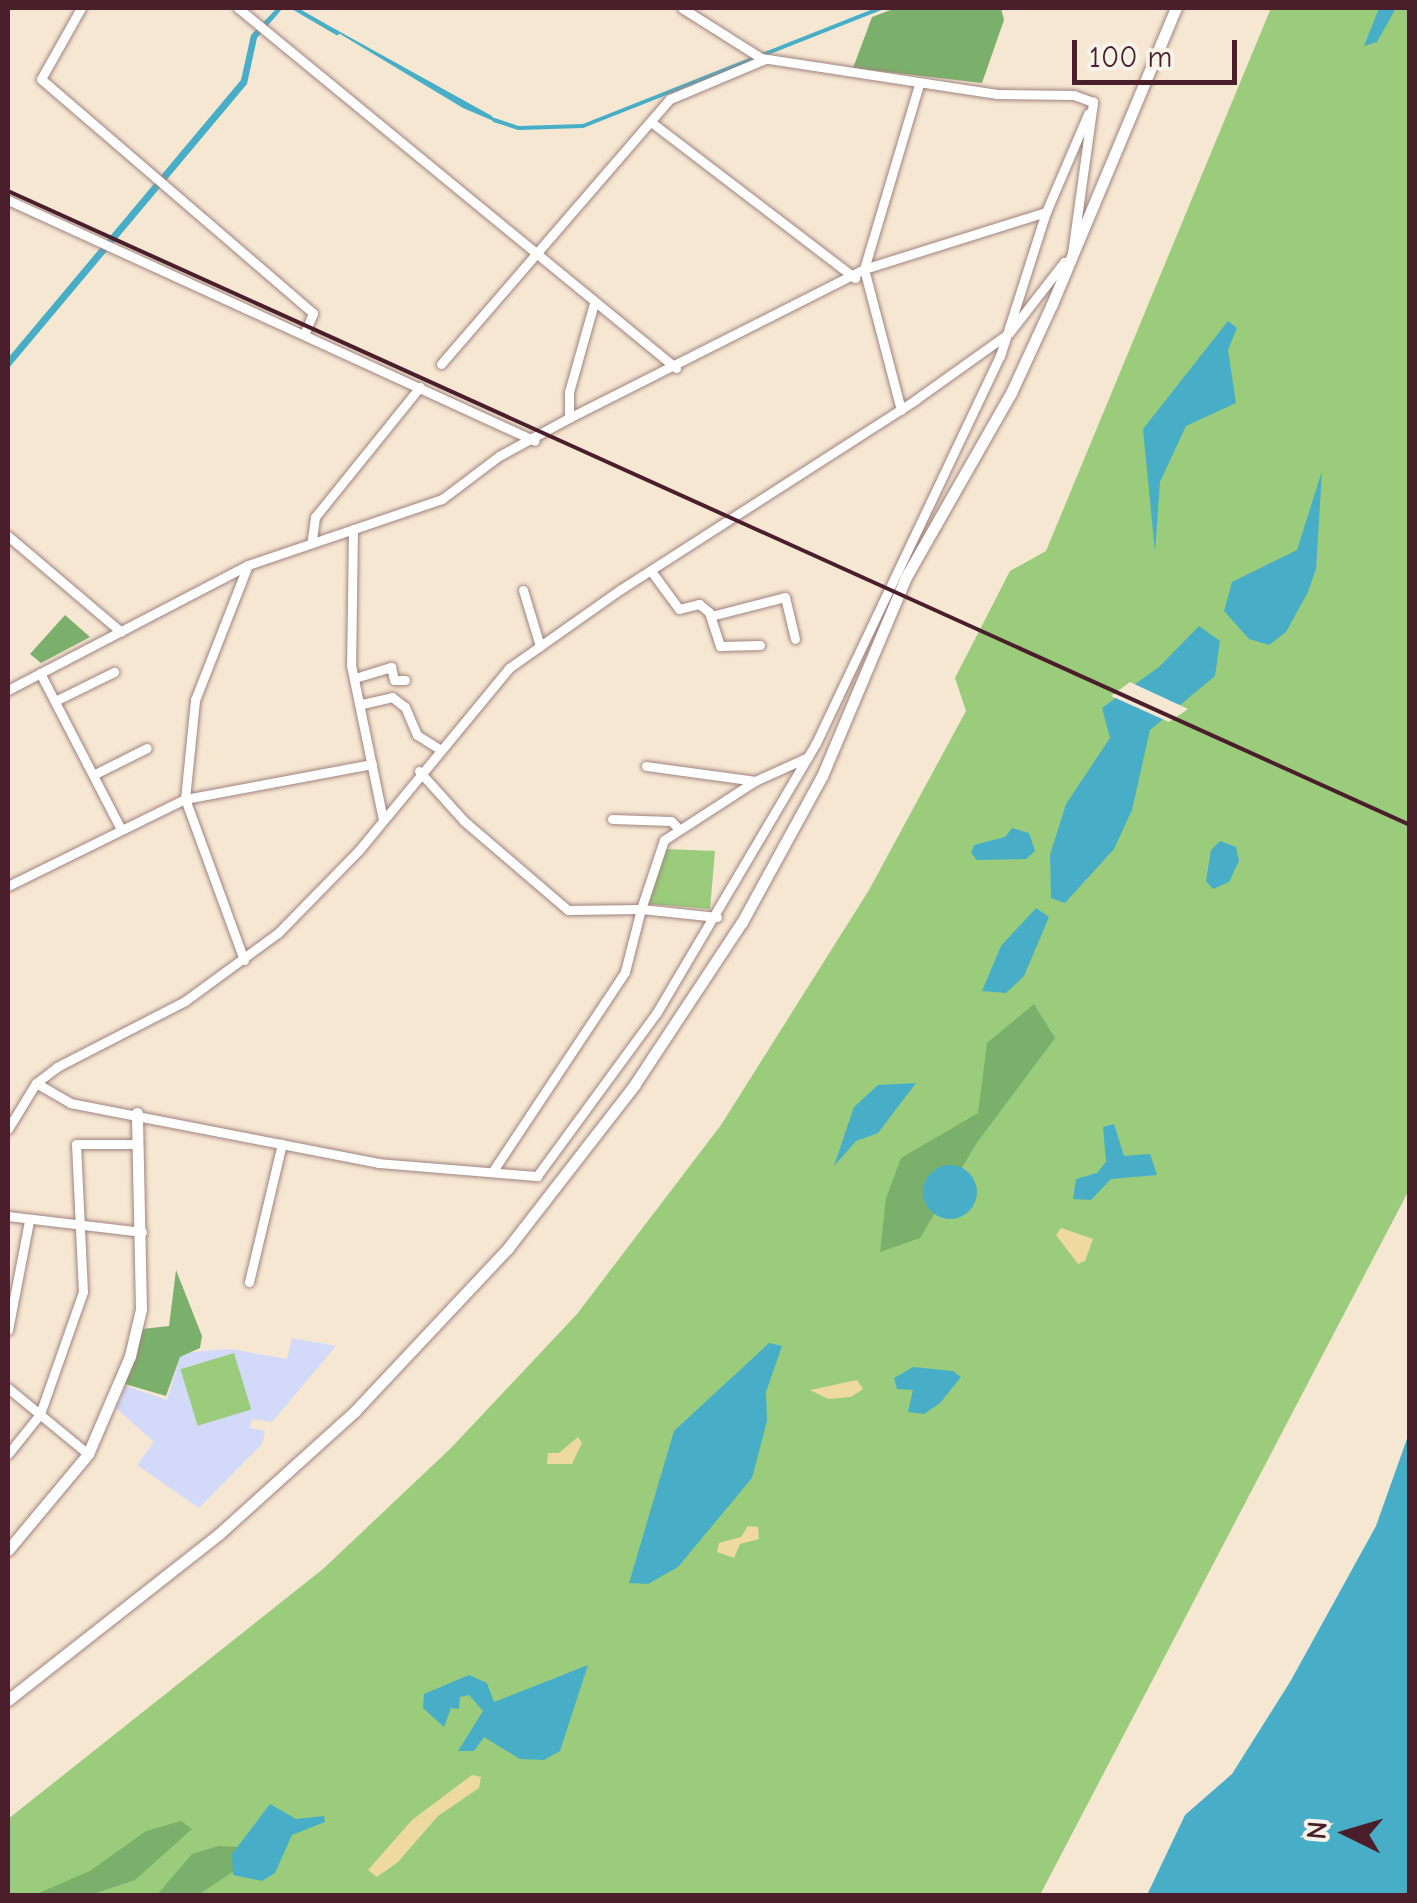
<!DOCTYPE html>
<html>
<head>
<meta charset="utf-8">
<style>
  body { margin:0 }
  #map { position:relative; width:1417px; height:1903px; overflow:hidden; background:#f6e7d3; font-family:"Comic Neue",sans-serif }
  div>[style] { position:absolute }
  .built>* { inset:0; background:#d3d9f9 }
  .green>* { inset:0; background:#9acc7c; transform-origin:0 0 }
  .forest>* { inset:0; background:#7bb06c }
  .sand>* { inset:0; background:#eeda9e }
  .water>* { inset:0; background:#48aec7 }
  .round { border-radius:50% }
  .pier>* { inset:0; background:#f6e7d3 }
  .stream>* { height:4px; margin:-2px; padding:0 2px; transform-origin:2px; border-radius:2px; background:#48aec7 }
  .roads { filter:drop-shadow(0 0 2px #a0837f) drop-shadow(0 0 2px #a0837f) }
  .minor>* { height:9px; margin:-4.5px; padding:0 4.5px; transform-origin:4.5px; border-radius:4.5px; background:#fff }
  .tertiary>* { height:11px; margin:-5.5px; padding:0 5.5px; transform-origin:5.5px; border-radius:5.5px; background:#fff }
  .rail>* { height:4px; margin:-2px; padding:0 2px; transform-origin:2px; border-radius:2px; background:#4a1f2b }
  span { translate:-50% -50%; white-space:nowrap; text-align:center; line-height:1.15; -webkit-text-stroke:8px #f7f3e8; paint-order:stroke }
  .frame { position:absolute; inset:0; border:10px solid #4a1f2b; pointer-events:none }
  .north { position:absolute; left:1297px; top:1783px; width:100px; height:100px; -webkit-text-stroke:8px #f7f3e8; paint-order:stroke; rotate:275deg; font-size:28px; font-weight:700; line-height:40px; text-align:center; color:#4a1f2b }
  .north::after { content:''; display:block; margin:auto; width:35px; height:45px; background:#4a1f2b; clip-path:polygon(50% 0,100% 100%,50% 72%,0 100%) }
  .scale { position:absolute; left:1072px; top:40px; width:165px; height:45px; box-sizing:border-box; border:5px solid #4a1f2b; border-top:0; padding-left:12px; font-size:30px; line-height:35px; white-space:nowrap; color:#4a1f2b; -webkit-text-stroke:8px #f7f3e8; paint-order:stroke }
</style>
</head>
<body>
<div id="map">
  <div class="built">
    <div style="clip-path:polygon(292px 1338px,336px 1346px,272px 1422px,252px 1419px,250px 1428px,265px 1431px,262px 1444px,199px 1508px,137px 1465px,154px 1442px,116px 1408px,126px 1386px,167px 1400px,181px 1353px,230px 1349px,287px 1359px)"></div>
  </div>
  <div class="green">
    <div style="clip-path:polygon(1271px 8px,1409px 8px,1409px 1190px,1040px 1895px,8px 1895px,8px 1819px,323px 1569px,451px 1448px,577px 1314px,721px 1125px,869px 890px,966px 711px,955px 678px,1010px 571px,1046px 551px)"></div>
    <div style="clip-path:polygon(665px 849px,715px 851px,710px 909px,649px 904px)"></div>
    <div style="left:234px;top:1353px;width:59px;height:56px;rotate:73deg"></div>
  </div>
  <div class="forest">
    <div style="clip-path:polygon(896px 8px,1001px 8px,1004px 20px,982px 83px,853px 68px,872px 17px)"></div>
    <div style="clip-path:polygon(65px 615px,90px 637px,41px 663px,30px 654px)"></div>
    <div style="clip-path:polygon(1034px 1004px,1055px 1038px,976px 1144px,920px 1238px,880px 1252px,886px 1198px,901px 1158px,978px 1113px,987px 1043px)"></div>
    <div style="clip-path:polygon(176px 1270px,202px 1336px,200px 1348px,180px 1357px,166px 1396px,125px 1384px,142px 1329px,169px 1326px)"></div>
    <div style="clip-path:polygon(181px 1821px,192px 1829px,135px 1880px,90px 1895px,34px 1895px,90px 1871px,146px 1831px)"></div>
    <div style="clip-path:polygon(218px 1846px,239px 1847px,237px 1869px,198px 1895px,156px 1896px,192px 1854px)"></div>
  </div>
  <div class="sand">
    <div style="clip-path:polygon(1061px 1228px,1093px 1239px,1085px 1261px,1078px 1264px,1056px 1235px)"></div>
    <div style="clip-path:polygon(857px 1380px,863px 1389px,851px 1397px,828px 1399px,810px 1390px)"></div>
    <div style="clip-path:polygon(578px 1437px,582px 1443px,572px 1464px,547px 1464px,548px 1453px,559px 1453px)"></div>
    <div style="clip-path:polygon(748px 1526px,758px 1527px,759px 1539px,740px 1544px,734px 1558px,717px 1552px,719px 1543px,741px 1537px)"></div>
    <div style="clip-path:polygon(472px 1775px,481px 1777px,479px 1788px,438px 1816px,398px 1862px,377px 1877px,368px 1870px,412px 1820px)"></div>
  </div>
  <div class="water">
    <div style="clip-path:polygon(277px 8px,283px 8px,257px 38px,247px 84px,8px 369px,8px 358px,241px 80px,251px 35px)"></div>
    <div style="clip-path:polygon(297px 8px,492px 116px,496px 122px,463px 108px)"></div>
    <div style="clip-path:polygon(1379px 8px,1396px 8px,1377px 42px,1364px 46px)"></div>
    <div style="clip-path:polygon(1228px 321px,1237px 328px,1228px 350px,1236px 403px,1186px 426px,1160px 482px,1155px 552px,1143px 429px)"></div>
    <div style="clip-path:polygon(1322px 471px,1316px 569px,1308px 592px,1286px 632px,1269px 645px,1249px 639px,1224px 611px,1232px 582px,1297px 550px)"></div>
    <div style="clip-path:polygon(1199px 626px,1220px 641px,1215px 676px,1150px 730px,1132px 810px,1114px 849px,1065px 903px,1051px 898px,1050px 855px,1066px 804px,1110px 738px,1102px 708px,1159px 667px)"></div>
    <div style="clip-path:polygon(1012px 828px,1029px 833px,1035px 851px,1026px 859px,977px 860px,971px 853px,974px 845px,1005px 837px)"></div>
    <div style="clip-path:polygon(1220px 841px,1236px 847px,1239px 861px,1229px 882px,1213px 889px,1206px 881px,1211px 850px)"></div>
    <div style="clip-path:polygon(1036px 908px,1049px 917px,1024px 976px,1006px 993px,982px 991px,1001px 946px)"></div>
    <div style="clip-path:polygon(916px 1083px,878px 1133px,856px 1141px,834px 1166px,854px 1107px,878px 1085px)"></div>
    <div style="clip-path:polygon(1114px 1124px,1124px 1156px,1150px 1154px,1157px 1175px,1111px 1179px,1091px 1200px,1073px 1199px,1076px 1179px,1097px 1173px,1106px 1162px,1103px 1127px)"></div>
    <div class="round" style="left:923px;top:1165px;width:54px;height:54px"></div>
    <div style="clip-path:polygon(769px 1343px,782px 1346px,766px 1392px,767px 1421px,752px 1478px,678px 1567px,648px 1584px,629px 1583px,674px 1431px)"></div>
    <div style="clip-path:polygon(913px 1367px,953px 1371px,961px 1377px,940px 1403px,924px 1414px,908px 1412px,913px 1390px,897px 1389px,894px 1378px)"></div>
    <div style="clip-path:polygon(1409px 1433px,1409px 1895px,1147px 1895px,1185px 1815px,1232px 1774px,1290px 1682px,1376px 1526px)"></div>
    <div style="clip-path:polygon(588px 1665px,560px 1751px,544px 1760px,520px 1759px,484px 1737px,474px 1751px,458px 1751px,483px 1711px,469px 1695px,460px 1697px,459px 1709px,451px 1708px,444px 1727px,423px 1708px,424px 1694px,469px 1675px,487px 1683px,494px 1702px)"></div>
    <div style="clip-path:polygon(270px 1804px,296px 1819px,324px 1816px,325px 1822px,292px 1835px,275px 1873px,262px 1881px,233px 1875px,232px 1854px)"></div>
  </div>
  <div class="pier">
    <div style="clip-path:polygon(1130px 682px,1188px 709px,1169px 722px,1111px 696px)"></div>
  </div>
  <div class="stream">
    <div style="left:294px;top:8px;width:50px;rotate:30.2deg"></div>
    <div style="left:494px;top:120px;width:26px;rotate:18deg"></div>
    <div style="left:519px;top:128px;width:64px;rotate:-1.8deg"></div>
    <div style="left:583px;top:126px;width:321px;rotate:-21.6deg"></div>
  </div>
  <div class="roads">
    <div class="minor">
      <div style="left:81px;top:8px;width:81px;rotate:119.4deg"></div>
      <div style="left:41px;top:79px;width:359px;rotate:40.7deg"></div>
      <div style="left:313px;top:313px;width:22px;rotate:112deg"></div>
      <div style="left:238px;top:8px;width:567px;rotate:39.42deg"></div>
      <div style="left:651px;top:122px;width:257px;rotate:37.4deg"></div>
      <div style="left:8px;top:200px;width:579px;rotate:24.57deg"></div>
      <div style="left:441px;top:364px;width:350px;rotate:-49.2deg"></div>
      <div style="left:670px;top:99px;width:103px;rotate:-22.8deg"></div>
      <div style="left:901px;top:410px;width:146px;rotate:-104.7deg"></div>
      <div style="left:864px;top:269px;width:193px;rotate:-73.4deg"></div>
      <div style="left:569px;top:418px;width:26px;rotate:-90deg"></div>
      <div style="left:569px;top:392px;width:92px;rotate:-74.3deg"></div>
      <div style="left:353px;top:529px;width:136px;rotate:90.8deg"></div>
      <div style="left:351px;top:665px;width:158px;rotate:78.3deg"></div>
      <div style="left:8px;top:536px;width:148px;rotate:40.3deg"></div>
      <div style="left:312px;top:539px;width:22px;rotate:-82deg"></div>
      <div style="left:315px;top:517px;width:167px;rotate:-51.1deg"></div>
      <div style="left:651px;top:571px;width:47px;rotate:53.6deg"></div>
      <div style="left:679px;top:609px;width:21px;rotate:-14deg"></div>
      <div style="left:699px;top:604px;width:13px;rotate:39deg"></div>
      <div style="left:709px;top:612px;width:36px;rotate:72deg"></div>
      <div style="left:720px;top:646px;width:40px;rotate:-1.4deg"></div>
      <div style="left:523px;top:590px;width:59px;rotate:73.1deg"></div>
      <div style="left:711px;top:616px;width:76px;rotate:-14.4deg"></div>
      <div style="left:785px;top:597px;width:43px;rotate:76.6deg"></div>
      <div style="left:40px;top:673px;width:176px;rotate:62.6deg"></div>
      <div style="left:355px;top:678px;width:38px;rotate:-17deg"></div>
      <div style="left:391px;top:667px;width:13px;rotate:77deg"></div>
      <div style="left:394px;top:680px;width:11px"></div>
      <div style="left:8px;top:690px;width:271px;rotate:-27.5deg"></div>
      <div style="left:248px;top:565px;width:205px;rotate:-18.8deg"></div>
      <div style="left:442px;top:499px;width:71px;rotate:-37deg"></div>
      <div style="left:499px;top:456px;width:80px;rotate:-28.5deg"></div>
      <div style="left:569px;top:418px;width:330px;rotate:-26.8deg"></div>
      <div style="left:864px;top:269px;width:191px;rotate:-17.4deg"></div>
      <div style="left:55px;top:701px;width:66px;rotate:-26.2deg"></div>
      <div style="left:362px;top:704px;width:31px;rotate:-13deg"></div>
      <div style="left:392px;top:697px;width:16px;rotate:38deg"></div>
      <div style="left:405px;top:707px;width:30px;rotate:67deg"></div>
      <div style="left:417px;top:735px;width:25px;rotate:32deg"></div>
      <div style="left:646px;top:766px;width:110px;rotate:7.8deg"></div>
      <div style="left:419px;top:771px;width:67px;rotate:48deg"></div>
      <div style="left:464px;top:821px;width:137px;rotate:40.6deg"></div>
      <div style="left:568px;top:910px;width:73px;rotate:-0.8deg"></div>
      <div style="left:641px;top:909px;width:65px;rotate:104.3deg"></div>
      <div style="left:625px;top:972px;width:237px;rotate:123.6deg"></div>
      <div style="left:93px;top:775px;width:60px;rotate:-26.6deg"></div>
      <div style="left:612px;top:819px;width:59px;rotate:1.9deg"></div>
      <div style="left:671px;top:821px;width:8px;rotate:45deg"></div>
      <div style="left:8px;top:886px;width:197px;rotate:-26.2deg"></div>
      <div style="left:185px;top:799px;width:190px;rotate:-10.6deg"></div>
      <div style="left:717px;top:917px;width:76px;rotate:-174deg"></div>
      <div style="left:641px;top:909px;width:73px;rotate:-71.6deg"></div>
      <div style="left:664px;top:840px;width:108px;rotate:-33deg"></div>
      <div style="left:755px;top:781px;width:58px;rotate:-24.4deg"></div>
      <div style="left:244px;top:960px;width:171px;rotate:-110.1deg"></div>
      <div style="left:185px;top:799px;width:100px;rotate:-84.2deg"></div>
      <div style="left:195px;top:700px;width:145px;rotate:-68.6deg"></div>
      <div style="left:36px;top:1083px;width:39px;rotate:30deg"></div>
      <div style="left:70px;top:1103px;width:314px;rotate:11deg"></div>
      <div style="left:378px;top:1163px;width:160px;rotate:4.7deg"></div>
      <div style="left:537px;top:1176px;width:203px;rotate:-53.8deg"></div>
      <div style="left:657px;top:1012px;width:312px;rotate:-59.4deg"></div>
      <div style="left:816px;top:743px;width:429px;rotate:-64.6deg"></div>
      <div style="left:1000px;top:356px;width:151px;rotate:-72.3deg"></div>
      <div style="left:1046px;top:212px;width:107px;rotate:-66.8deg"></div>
      <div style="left:8px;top:1129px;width:54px;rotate:-58.7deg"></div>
      <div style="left:36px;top:1083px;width:26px;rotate:-37deg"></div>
      <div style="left:57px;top:1067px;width:144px;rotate:-27.3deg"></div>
      <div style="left:185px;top:1001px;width:115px;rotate:-36.2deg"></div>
      <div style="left:278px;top:933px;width:117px;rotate:-45.7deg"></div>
      <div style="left:360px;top:849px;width:234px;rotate:-50.5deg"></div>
      <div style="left:509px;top:668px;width:137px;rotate:-35.2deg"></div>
      <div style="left:621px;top:589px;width:350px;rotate:-32.7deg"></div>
      <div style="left:915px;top:400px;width:115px;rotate:-35.5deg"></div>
      <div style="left:1009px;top:333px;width:90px;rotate:-52.2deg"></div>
      <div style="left:1064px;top:262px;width:7px;rotate:-8deg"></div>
      <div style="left:1071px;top:261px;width:161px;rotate:-82.1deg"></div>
      <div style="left:1093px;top:102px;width:20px;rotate:-160deg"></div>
      <div style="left:1074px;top:95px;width:77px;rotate:-179.3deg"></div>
      <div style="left:997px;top:94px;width:239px;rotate:-171.3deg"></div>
      <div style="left:761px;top:58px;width:93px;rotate:-147.7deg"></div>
      <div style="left:8px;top:1216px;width:135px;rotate:6.8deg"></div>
      <div style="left:249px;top:1282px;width:142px;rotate:-76.6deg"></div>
      <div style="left:8px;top:1330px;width:111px;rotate:-79.1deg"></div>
      <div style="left:8px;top:1388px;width:104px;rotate:39.5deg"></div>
      <div style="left:8px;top:1454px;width:51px;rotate:-51.3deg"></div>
      <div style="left:40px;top:1414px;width:129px;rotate:-70.6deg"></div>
      <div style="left:83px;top:1292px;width:148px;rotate:-92.7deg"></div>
      <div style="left:76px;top:1144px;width:62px"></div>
    </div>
    <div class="tertiary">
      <div style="left:8px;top:1550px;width:125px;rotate:-50.2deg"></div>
      <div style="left:88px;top:1454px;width:107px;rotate:-66.8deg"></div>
      <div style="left:130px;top:1356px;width:48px;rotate:-76.8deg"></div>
      <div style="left:141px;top:1309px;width:196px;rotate:-91.2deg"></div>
      <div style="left:8px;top:1700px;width:268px;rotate:-38.2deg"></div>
      <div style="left:219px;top:1534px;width:183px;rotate:-42.1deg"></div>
      <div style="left:355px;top:1411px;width:224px;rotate:-46.8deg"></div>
      <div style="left:508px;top:1248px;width:207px;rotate:-52.2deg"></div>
      <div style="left:635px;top:1084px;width:194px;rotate:-56.6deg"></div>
      <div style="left:742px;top:922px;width:166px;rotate:-61.3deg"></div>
      <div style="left:822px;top:776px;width:216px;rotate:-67.1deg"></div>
      <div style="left:906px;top:577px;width:212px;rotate:-60.3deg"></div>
      <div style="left:1011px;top:393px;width:98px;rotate:-65.3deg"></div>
      <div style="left:1052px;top:304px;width:321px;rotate:-67.3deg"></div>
    </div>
  </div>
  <div class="rail">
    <div style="left:8px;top:191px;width:1539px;rotate:24.33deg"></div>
  </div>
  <div class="frame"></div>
  <div class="north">N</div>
  <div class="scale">100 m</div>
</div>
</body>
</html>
